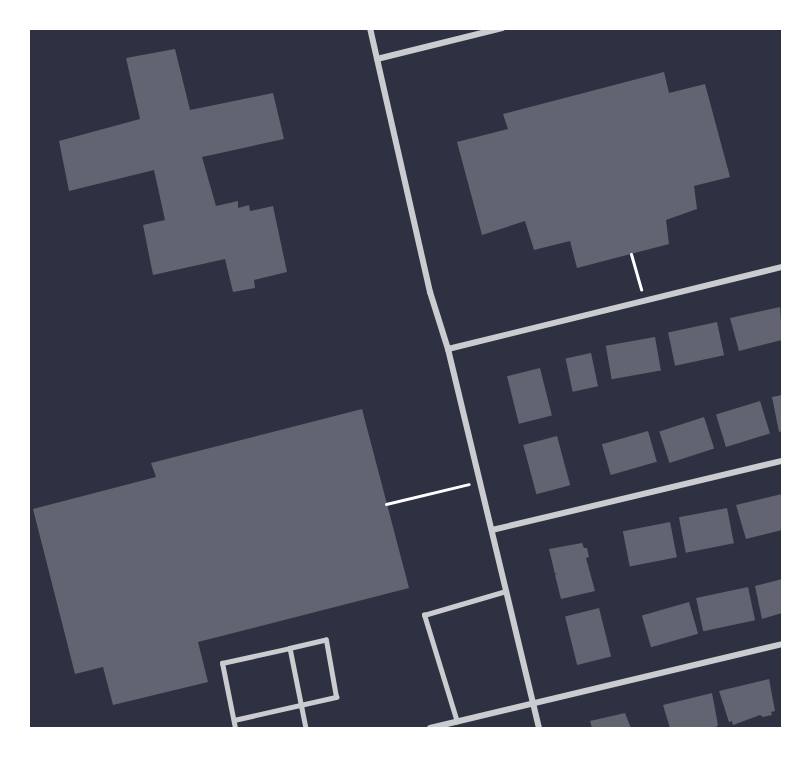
<!DOCTYPE html>
<html>
<head>
<meta charset="utf-8">
<style>
  body { margin:0 }
  #map { position:relative; width:811px; height:757px; overflow:hidden; background:#2d3142; font-family:"Golos Text",sans-serif }
  div>[style] { position:absolute }
  .building>* { inset:0; background:#626471; transform-origin:0 0 }
  .path>* { height:3px; margin:-1.5px; padding:0 1.5px; transform-origin:1.5px; border-radius:1.5px; background:#fff }
  .service>* { height:4.5px; margin:-2.25px; padding:0 2.25px; transform-origin:2.25px; border-radius:2.25px; background:#caccd0 }
  .minor>* { height:6px; margin:-3px; padding:0 3px; transform-origin:3px; border-radius:3px; background:#caccd0 }
  span { translate:-50% -50%; white-space:nowrap; text-align:center; line-height:1.15; -webkit-text-stroke:5px #fff; paint-order:stroke }
  .frame { position:absolute; inset:0; border:30px solid #fff; pointer-events:none }
</style>
</head>
<body>
<div id="map">
  <div class="building">
    <div style="clip-path:polygon(175px 49px,190px 110px,273px 93px,284px 139px,202px 157px,216px 206px,238px 201px,238px 208px,249px 205px,250px 211px,273px 206px,287px 272px,254px 280px,255px 288px,233px 292px,225px 259px,153px 275px,143px 225px,165px 220px,154px 170px,69px 191px,59px 141px,140px 119px,126px 58px)"></div>
    <div style="clip-path:polygon(664px 72px,669px 93px,705px 84px,730px 177px,694px 186px,697px 209px,666px 220px,669px 244px,577px 268px,570px 241px,534px 250px,525px 221px,482px 235px,457px 142px,508px 129px,503px 114px)"></div>
    <div style="clip-path:polygon(780px 307px,782px 340px,739px 351px,730px 318px)"></div>
    <div style="left:717px;top:322px;width:34px;height:50px;rotate:78deg"></div>
    <div style="left:655px;top:337px;width:34px;height:50px;rotate:80deg"></div>
    <div style="left:591px;top:353px;width:34px;height:26px;rotate:78deg"></div>
    <div style="left:540px;top:368px;width:49px;height:34px;rotate:76deg"></div>
    <div style="clip-path:polygon(782px 395px,782px 431px,779px 432px,772px 397px)"></div>
    <div style="left:760px;top:401px;width:34px;height:46px;rotate:73deg"></div>
    <div style="clip-path:polygon(362px 409px,409px 588px,198px 642px,208px 682px,113px 705px,103px 667px,75px 674px,33px 509px,156px 477px,151px 463px)"></div>
    <div style="left:704px;top:417px;width:33px;height:47px;rotate:72deg"></div>
    <div style="left:648px;top:431px;width:32px;height:48px;rotate:74deg"></div>
    <div style="left:557px;top:436px;width:51px;height:35px;rotate:75deg"></div>
    <div style="clip-path:polygon(782px 494px,782px 530px,746px 539px,736px 505px)"></div>
    <div style="left:727px;top:508px;width:36px;height:49px;rotate:79deg"></div>
    <div style="left:670px;top:522px;width:36px;height:48px;rotate:79deg"></div>
    <div style="clip-path:polygon(582px 543px,584px 548px,587px 548px,589px 557px,586px 558px,595px 591px,561px 599px,555px 575px,558px 573px,555px 574px,549px 549px)"></div>
    <div style="clip-path:polygon(782px 579px,782px 613px,762px 619px,755px 586px)"></div>
    <div style="left:748px;top:587px;width:34px;height:53px;rotate:78deg"></div>
    <div style="left:689px;top:602px;width:33px;height:49px;rotate:74deg"></div>
    <div style="left:599px;top:608px;width:50px;height:35px;rotate:76deg"></div>
    <div style="clip-path:polygon(769px 679px,775px 711px,771px 712px,772px 715px,763px 717px,760px 715px,733px 725px,732px 721px,729px 722px,719px 691px)"></div>
    <div style="clip-path:polygon(712px 693px,718px 725px,715px 728px,670px 728px,663px 705px)"></div>
    <div style="clip-path:polygon(625px 713px,631px 728px,592px 728px,590px 721px)"></div>
  </div>
  <div class="path">
    <div style="left:631px;top:254px;width:37px;rotate:74deg"></div>
    <div style="left:386px;top:504px;width:85px;rotate:-13.5deg"></div>
  </div>
  <div class="service">
    <div style="left:234px;top:720px;width:105px;rotate:-12.7deg"></div>
    <div style="left:336px;top:697px;width:58px;rotate:-100deg"></div>
    <div style="left:326px;top:640px;width:37px;rotate:167deg"></div>
    <div style="left:457px;top:722px;width:112px;rotate:-107.1deg"></div>
    <div style="left:424px;top:615px;width:85px;rotate:-16.3deg"></div>
    <div style="left:235px;top:728px;width:66px;rotate:-101.3deg"></div>
    <div style="left:222px;top:663px;width:70px;rotate:-12.4deg"></div>
    <div style="left:290px;top:648px;width:82px;rotate:78.7deg"></div>
  </div>
  <div class="minor">
    <div style="left:370px;top:28px;width:271px;rotate:77.2deg"></div>
    <div style="left:430px;top:292px;width:60px;rotate:72.5deg"></div>
    <div style="left:448px;top:349px;width:390px;rotate:76.5deg"></div>
    <div style="left:377px;top:59px;width:129px;rotate:-13.9deg"></div>
    <div style="left:448px;top:349px;width:344px;rotate:-13.8deg"></div>
    <div style="left:492px;top:530px;width:298px;rotate:-13.4deg"></div>
    <div style="left:430px;top:728px;width:362px;rotate:-13.4deg"></div>
  </div>
  <div class="frame"></div>
</div>
</body>
</html>
